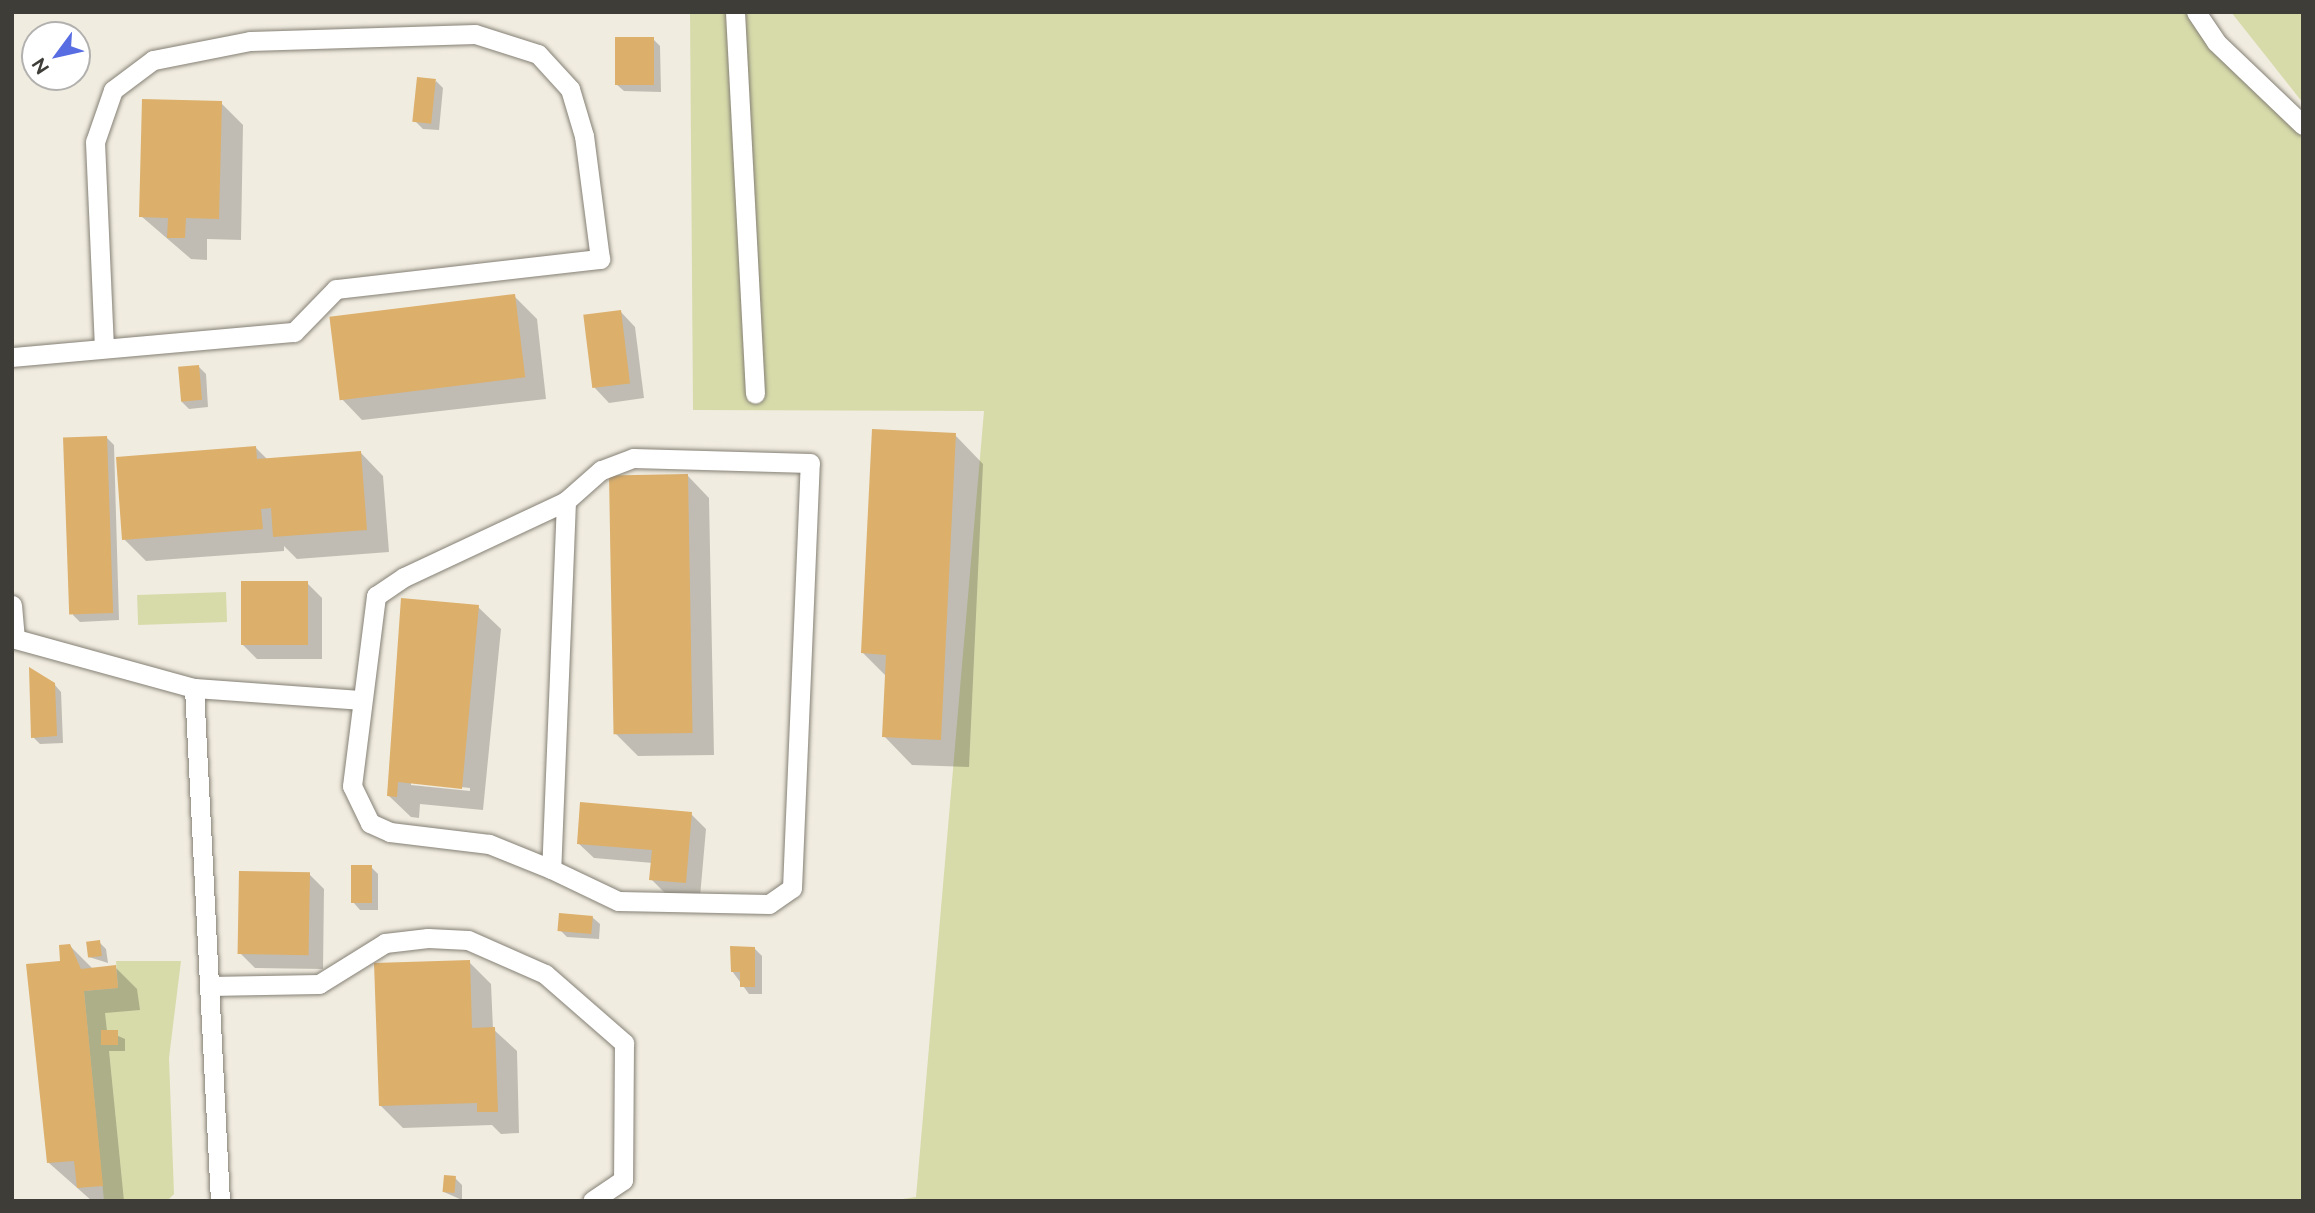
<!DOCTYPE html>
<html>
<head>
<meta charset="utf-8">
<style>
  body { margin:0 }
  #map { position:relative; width:2315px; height:1213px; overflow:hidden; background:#f1ece0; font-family:Raleway,sans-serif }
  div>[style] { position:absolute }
  .green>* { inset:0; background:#d7dbaa; transform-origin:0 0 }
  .shadow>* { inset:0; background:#0003 }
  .building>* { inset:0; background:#dcaf6b; transform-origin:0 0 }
  .roads { filter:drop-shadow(0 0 2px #858075) drop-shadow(0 0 2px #858075) }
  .service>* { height:19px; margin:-9.5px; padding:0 9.5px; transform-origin:9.5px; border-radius:9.5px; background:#fff }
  span { translate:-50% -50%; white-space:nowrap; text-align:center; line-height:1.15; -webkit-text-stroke:7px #fff; paint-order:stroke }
  .frame { position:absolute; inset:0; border:14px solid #3f3d38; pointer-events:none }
  .north { position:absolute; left:21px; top:21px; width:70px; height:70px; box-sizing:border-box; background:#fff; border:2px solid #b2b1af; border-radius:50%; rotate:237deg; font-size:19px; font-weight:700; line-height:28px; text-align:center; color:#3f3d38 }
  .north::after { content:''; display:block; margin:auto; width:24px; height:32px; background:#596de3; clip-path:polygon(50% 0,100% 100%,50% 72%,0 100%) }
</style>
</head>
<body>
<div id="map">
  <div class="green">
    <div style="clip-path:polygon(690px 12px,2199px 12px,2303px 135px,2303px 1201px,889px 1201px,916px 1197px,984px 411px,693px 410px)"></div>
    <div style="clip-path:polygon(2232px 12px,2303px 12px,2303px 103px,2231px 12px)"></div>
    <div style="left:226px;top:592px;width:30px;height:89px;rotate:88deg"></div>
    <div style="clip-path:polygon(116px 961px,181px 961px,169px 1058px,174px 1194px,167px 1201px,104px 1201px,84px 991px,118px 988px)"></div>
  </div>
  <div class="shadow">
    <div style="clip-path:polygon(653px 39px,660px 46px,661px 92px,624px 91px,616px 84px)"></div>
    <div style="clip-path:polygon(436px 81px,443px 88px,439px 130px,423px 129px,415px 121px)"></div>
    <div style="clip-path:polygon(221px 103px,243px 125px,241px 240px,207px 239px,207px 260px,191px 259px,141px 216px)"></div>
    <div style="clip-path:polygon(514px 296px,537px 319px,546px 399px,362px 420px,340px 397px)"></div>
    <div style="clip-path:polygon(620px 311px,635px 327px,644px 398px,609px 403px,594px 387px)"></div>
    <div style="clip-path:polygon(199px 367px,206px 374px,208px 407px,189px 409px,182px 402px)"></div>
    <div style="clip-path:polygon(955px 435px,983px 464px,969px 767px,912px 765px,884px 736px,886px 676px,863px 653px)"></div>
    <div style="clip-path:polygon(107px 438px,114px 445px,119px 620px,80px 622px,73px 615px)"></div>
    <div style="clip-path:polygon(256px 448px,268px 460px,361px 453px,383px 476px,389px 552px,297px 559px,284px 546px,284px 551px,146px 561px,124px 539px)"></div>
    <div style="clip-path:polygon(687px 475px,709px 498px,714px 755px,638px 756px,616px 734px)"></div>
    <div style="clip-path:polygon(307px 583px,322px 598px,322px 659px,257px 659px,242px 644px)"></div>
    <div style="clip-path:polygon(evenodd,478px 607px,501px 629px,483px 810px,420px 804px,419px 818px,411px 817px,388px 795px,478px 607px,411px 782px,470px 788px,470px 791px,411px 785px,411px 782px)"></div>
    <div style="clip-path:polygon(54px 684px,61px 692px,63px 743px,40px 744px,33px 737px)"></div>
    <div style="clip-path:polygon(691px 814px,706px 829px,700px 897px,666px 894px,651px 879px,653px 863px,594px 858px,578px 843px)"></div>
    <div style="clip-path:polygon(371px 867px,378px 874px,378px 910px,360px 910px,353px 902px)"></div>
    <div style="clip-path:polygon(309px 874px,324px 889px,323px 969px,255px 968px,240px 953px)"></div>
    <div style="clip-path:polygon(592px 917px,600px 924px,599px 939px,567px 937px,560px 930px)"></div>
    <div style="clip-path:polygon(99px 942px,106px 949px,108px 963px,89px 957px)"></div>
    <div style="clip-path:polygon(70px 946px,93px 969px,115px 967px,137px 989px,140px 1010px,105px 1013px,107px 1031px,125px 1039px,125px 1051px,109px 1051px,124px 1201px,92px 1201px,49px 1163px,62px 963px)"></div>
    <div style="clip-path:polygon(754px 948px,762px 956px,762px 994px,749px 994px,732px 971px)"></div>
    <div style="clip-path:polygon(469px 962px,491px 984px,493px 1029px,517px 1051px,519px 1133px,501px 1134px,492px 1125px,403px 1128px,381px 1106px)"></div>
    <div style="clip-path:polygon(455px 1178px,462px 1185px,462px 1200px,444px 1192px)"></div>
  </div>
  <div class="building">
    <div style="left:615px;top:37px;width:39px;height:48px"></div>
    <div style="left:417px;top:77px;width:19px;height:45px;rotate:6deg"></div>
    <div style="clip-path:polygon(142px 99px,222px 101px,219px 219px,186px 218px,185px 238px,167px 238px,168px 218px,139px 217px)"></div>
    <div style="left:515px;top:294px;width:84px;height:187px;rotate:83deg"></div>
    <div style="left:621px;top:310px;width:74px;height:38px;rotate:83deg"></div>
    <div style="left:199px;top:365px;width:35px;height:21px;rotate:85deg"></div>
    <div style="clip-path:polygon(872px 429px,956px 433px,941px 740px,882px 737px,886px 655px,861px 653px)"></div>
    <div style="left:107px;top:436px;width:177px;height:44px;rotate:88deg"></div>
    <div style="clip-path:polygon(256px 446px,257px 459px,361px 451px,367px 530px,273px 537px,271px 508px,261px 509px,263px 529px,122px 540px,116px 457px)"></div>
    <div style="left:688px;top:474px;width:259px;height:79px;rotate:89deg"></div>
    <div style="left:241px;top:581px;width:67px;height:64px"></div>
    <div style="clip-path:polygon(401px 598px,479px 605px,462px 789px,398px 782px,397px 797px,387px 796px)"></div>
    <div style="clip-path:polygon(29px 667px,55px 683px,57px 736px,31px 738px)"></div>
    <div style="clip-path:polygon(580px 802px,692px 812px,686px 883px,649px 880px,652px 850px,577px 844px)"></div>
    <div style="left:351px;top:865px;width:21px;height:38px"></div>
    <div style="left:239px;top:871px;width:71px;height:83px;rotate:1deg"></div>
    <div style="left:559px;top:913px;width:34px;height:18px;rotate:5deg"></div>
    <div style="left:100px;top:940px;width:16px;height:14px;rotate:83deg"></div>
    <div style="clip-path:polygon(70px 944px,81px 969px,116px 965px,118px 988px,84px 991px,103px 1186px,77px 1188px,74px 1161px,47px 1163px,26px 964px,60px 961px,59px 945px)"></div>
    <div style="clip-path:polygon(730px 946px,755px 947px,755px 987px,740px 987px,740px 972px,731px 972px)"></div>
    <div style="clip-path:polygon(470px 960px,472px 1028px,495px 1027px,498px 1112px,477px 1112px,477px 1103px,379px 1106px,374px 963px)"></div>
    <div style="left:101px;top:1030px;width:17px;height:15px"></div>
    <div style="left:444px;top:1175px;width:12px;height:17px;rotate:5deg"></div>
  </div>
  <div class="roads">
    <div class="service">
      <div style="left:735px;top:12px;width:382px;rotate:87deg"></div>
      <div style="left:2196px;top:12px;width:36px;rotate:56deg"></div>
      <div style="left:2216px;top:42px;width:120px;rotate:43.7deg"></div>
      <div style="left:12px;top:357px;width:283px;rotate:-5.1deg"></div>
      <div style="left:294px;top:332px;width:60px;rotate:-45.7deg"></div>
      <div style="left:336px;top:289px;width:266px;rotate:-6.5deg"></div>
      <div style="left:600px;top:259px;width:124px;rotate:-97.4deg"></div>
      <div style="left:584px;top:136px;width:49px;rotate:-106.6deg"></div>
      <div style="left:570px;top:89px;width:47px;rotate:-132.4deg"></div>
      <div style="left:538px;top:54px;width:66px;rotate:-162.4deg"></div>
      <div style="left:475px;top:34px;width:225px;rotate:178.2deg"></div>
      <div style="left:250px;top:41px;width:99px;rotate:168.9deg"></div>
      <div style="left:153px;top:60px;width:50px;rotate:143.1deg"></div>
      <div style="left:113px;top:90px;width:55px;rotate:109.1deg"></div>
      <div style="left:95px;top:142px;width:206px;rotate:87.5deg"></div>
      <div style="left:566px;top:501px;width:368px;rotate:92.3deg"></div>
      <div style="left:551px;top:869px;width:67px;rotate:-158deg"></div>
      <div style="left:489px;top:844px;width:100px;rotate:-173.1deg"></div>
      <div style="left:390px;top:832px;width:22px;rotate:-156deg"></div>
      <div style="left:370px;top:823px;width:41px;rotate:-115.9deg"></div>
      <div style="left:352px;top:786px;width:192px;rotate:-82.8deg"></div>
      <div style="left:376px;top:596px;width:34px;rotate:-34deg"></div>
      <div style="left:404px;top:577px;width:179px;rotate:-25.1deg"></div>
      <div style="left:12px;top:605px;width:33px;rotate:85deg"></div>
      <div style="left:12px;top:638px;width:189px;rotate:15.4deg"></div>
      <div style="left:194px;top:688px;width:167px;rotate:4.1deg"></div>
      <div style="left:194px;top:688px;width:514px;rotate:87.1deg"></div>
      <div style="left:551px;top:869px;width:74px;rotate:25.5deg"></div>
      <div style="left:618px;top:901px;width:151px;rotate:1.1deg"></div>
      <div style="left:769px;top:904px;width:28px;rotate:-35deg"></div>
      <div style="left:792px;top:888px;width:425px;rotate:-87.6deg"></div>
      <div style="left:810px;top:463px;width:177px;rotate:-178.4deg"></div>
      <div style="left:633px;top:458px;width:34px;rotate:159deg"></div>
      <div style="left:601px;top:470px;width:47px;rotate:138.5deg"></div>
      <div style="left:209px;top:986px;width:110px;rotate:-1deg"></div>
      <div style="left:319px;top:984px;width:78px;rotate:-31.8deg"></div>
      <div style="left:385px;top:943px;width:43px;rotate:-6.6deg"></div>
      <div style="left:428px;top:938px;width:40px;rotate:2.9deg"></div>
      <div style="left:468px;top:940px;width:84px;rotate:23.8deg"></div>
      <div style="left:545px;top:974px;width:105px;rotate:41.1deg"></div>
      <div style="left:624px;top:1043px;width:137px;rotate:90.4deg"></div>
      <div style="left:623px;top:1180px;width:37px;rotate:146deg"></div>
    </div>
  </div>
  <div class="frame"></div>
  <div class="north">N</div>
</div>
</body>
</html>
